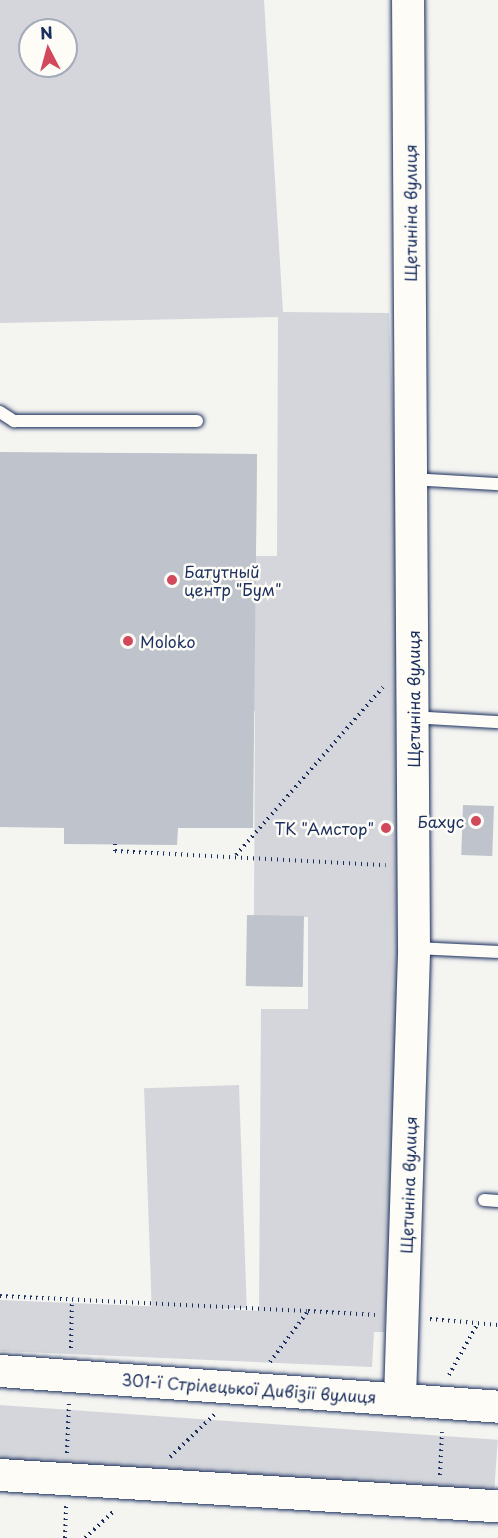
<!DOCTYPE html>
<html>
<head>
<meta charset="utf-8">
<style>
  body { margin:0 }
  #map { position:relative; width:498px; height:1538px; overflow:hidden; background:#f4f4f1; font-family:"Playpen Sans",sans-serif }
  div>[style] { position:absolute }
  .green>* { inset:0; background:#d4d6db; transform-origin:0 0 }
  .building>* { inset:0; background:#bfc3cc; transform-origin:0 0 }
  .path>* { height:4px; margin-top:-2px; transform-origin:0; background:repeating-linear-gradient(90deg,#1b2f5e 0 1.5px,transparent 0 6px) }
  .roads { filter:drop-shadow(0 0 2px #1b2f5e) drop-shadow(0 0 2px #1b2f5e) }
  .service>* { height:12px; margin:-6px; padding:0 6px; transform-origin:6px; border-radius:6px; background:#fdfcf7 }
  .tertiary>* { height:32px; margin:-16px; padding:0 16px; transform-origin:16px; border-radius:16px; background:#fdfcf7 }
  .dots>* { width:16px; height:16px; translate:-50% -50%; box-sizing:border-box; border:3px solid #fdfcf7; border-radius:50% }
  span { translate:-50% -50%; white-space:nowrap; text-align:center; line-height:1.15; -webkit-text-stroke:5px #fdfcf7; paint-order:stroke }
  .street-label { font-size:16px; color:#1b2f5e }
  .poi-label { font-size:16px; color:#1b2f5e }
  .left { translate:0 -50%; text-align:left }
  .right { translate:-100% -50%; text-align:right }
  .north { position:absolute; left:18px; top:18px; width:60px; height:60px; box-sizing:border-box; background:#fdfcf7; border:2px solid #a3aaba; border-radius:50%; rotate:354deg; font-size:16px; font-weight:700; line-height:24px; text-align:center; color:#1b2f5e }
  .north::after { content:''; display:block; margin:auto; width:21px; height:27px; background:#d1495b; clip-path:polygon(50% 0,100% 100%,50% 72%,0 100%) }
</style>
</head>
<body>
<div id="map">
  <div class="green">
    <div style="clip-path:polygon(evenodd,0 0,264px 0,283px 312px,389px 313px,414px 947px,384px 1332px,374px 1332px,372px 1367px,0 1351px,0 1300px,259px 1311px,261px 1009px,308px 1009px,308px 917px,254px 917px,255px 711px,83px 707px,94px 453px,257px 454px,256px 556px,277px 556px,278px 317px,0 323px,0 0,30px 30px,66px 30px,66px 66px,30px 66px,30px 30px)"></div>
    <div style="left:239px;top:1085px;width:223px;height:95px;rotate:88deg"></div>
    <div style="left:0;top:1405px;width:499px;height:61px;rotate:4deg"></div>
  </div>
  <div class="building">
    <div style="clip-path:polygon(0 452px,257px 454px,253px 828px,178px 828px,177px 845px,64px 844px,64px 828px,0 827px)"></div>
    <div style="left:463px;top:805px;width:31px;height:50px;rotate:2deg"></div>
    <div style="left:247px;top:915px;width:57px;height:71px;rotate:1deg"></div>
  </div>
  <div class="path">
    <div style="left:115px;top:844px;width:7px;rotate:90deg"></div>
    <div style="left:115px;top:851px;width:271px;rotate:3deg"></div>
    <div style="left:236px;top:855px;width:223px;rotate:-48.8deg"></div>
    <div style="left:0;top:1296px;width:307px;rotate:2.8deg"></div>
    <div style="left:430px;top:1319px;width:68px;rotate:5deg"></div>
    <div style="left:71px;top:1348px;width:48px;rotate:-88.8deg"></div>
    <div style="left:270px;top:1362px;width:64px;rotate:-53.3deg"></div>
    <div style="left:308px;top:1311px;width:67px;rotate:3.4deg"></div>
    <div style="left:449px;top:1375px;width:60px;rotate:-60.9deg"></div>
    <div style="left:67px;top:1453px;width:49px;rotate:-87.7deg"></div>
    <div style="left:170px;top:1457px;width:62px;rotate:-43.7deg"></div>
    <div style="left:440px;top:1475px;width:43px;rotate:-87.3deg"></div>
    <div style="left:65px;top:1538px;width:32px;rotate:-88deg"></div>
    <div style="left:85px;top:1538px;width:41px;rotate:-43deg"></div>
  </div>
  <div class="roads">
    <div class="service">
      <div style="left:0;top:412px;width:17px;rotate:33deg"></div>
      <div style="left:14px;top:421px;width:183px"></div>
      <div style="left:413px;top:479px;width:85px;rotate:3.4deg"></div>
      <div style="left:413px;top:717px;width:85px;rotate:3.4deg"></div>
      <div style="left:416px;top:948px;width:82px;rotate:2.8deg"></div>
      <div style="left:484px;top:1200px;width:14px;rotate:4deg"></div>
    </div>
    <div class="tertiary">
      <div style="left:0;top:1371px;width:499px;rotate:4.1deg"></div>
      <div style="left:400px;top:1399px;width:451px;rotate:-88.2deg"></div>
      <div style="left:414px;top:948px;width:948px;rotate:-90.36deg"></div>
      <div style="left:0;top:1475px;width:499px;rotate:3.6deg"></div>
    </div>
  </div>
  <div class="dots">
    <div style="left:172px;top:580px;background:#d1495b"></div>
    <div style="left:128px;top:641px;background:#d1495b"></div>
    <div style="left:476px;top:821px;background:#d1495b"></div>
    <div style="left:386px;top:828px;background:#d1495b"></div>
  </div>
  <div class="street-label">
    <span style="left:410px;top:213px;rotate:-90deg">Щетиніна вулиця</span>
    <span style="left:413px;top:699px;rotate:-90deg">Щетиніна вулиця</span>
    <span style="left:408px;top:1185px;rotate:-88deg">Щетиніна вулиця</span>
    <span style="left:249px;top:1388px;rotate:4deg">301-ї Стрілецької Дивізії вулиця</span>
  </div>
  <div class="poi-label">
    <span class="left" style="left:184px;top:580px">Батутный<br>центр "Бум"</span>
    <span class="left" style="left:140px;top:641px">Moloko</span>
    <span class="right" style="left:464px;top:821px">Бахус</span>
    <span class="right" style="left:374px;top:828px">ТК "Амстор"</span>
  </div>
  <div class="north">N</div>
</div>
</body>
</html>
